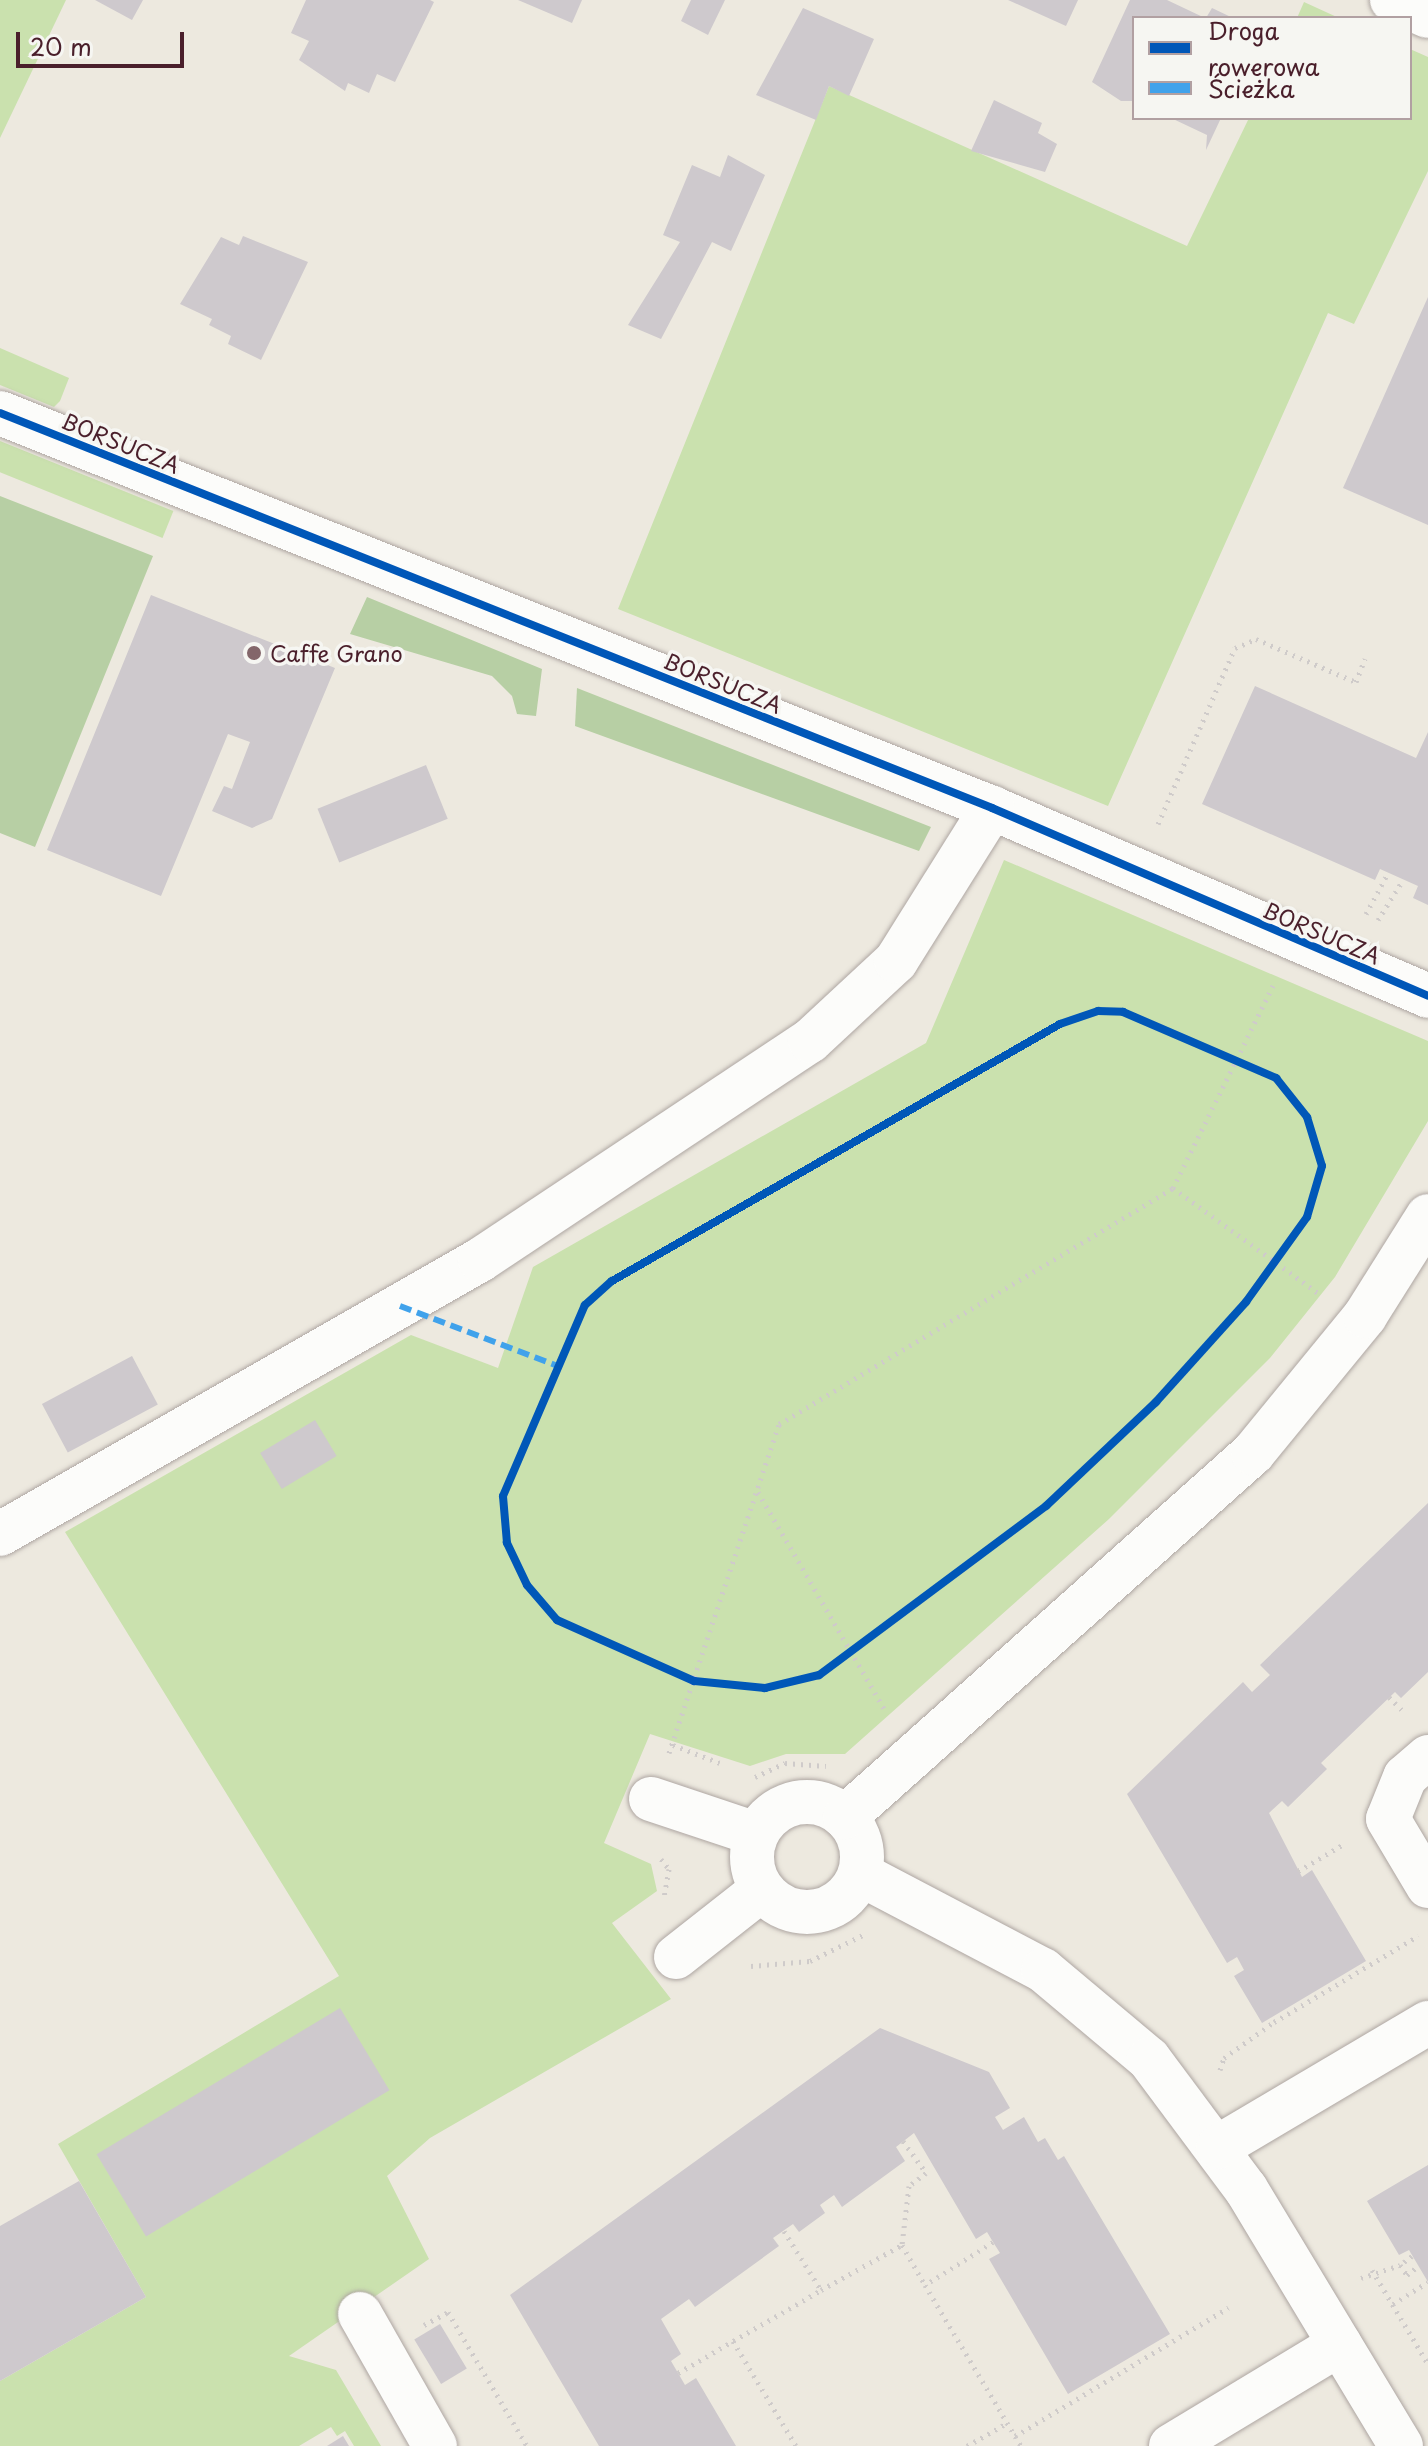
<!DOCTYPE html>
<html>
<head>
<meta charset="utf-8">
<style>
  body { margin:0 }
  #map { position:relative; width:1428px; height:2446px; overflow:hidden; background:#ede9df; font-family:"Playpen Sans",sans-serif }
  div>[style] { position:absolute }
  .green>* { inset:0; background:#cae1ae; transform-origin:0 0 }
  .forest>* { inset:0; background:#b7cfa4 }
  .building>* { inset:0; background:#cec9cd; transform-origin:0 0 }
  .path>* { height:5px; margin-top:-2.5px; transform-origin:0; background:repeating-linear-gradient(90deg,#cfcbca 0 2px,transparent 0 8px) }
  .roads { filter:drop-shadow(0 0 2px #aea6a2) drop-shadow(0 0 2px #aea6a2) }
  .minor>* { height:44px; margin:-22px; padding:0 22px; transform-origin:22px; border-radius:22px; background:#fcfcfa }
  .minor>.ring { margin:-22px; padding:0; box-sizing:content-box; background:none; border:44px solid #fcfcfa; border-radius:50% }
  .quiet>* { height:6px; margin-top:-3px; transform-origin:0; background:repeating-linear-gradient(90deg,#40a2eb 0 12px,transparent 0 18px) }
  .cycleway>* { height:8px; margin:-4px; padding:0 4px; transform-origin:4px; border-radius:4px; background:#0057b8 }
  .dots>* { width:22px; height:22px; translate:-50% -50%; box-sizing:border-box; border:4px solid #f6f6f2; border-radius:50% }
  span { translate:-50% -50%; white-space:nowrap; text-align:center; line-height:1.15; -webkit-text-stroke:7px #f6f6f2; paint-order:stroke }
  .street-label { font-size:22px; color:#4a1f2b }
  .poi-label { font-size:22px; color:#4a1f2b }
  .left { translate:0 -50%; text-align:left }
  .legend { position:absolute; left:1132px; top:16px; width:280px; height:104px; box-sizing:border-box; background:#f6f6f2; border:2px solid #b1a0a2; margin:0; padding:10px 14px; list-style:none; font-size:24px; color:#4a1f2b }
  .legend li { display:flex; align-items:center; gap:16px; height:40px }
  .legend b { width:40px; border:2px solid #b1a0a2 }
  .scale { position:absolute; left:16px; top:32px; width:168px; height:36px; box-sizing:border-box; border:4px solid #4a1f2b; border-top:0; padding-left:10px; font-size:24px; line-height:28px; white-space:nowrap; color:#4a1f2b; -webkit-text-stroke:6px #f6f6f2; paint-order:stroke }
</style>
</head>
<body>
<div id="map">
  <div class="green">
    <div style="clip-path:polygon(0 0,66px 0,0 138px)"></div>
    <div style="clip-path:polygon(1304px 2px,1339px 18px,1297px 18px)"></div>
    <div style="clip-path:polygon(1410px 49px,1428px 57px,1428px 171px,1354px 324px,1328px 313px,1108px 806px,618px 609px,829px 86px,1187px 246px,1249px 118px,1410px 118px)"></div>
    <div style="clip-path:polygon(0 348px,69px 378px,60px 401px,54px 407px,0 385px)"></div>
    <div style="left:0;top:441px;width:187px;height:29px;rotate:22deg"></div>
    <div style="clip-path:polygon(1004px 860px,1428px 1041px,1428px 1121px,1335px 1277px,1270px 1358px,1109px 1519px,845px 1754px,786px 1754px,750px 1766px,650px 1734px,604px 1843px,651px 1864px,657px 1891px,612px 1923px,671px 1999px,430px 2138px,387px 2176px,429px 2259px,289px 2356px,336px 2370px,381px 2446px,354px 2446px,345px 2431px,337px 2436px,331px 2427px,299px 2446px,0 2446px,0 2381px,146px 2297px,58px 2144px,339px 1976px,65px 1532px,411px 1335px,498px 1368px,533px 1267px,926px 1043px)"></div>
  </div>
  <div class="forest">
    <div style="clip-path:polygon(0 496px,153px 556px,35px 847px,0 833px)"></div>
    <div style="clip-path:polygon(367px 597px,542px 669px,536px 716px,517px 714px,512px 696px,492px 676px,350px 634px)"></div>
    <div style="clip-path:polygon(577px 688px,931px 827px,919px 851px,575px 726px)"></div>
  </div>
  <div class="building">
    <div style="clip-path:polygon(95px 0,143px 0,132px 20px)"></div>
    <div style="clip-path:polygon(306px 0,430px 0,434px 2px,395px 82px,377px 74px,369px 93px,348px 83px,345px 91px,299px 60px,309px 41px,291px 33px)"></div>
    <div style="clip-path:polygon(518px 0,582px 0,572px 23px)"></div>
    <div style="clip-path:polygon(691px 0,725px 0,708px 35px,681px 21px)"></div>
    <div style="clip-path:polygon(1008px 0,1078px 0,1066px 26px)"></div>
    <div style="clip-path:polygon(1130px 0,1167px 0,1205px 18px,1134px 18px,1134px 101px,1121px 101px,1092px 82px)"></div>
    <div style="clip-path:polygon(803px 8px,874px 39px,849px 96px,829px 86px,816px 120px,756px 95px)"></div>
    <div style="clip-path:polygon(1212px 8px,1233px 18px,1206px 18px)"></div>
    <div style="clip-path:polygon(994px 100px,1042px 123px,1038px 133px,1057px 144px,1045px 172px,971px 151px)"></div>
    <div style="clip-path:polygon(1171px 118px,1221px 118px,1206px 150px,1207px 135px)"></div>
    <div style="clip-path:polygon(728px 155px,765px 175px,731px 251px,712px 242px,661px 339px,628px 325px,680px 242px,663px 235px,692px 165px,720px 177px)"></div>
    <div style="clip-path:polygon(243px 236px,308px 262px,261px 360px,228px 344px,231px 336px,209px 325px,212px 319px,180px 304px,221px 237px,239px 245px)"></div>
    <div style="clip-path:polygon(1428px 297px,1428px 525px,1343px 488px)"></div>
    <div style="clip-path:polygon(151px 595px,335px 668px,272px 819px,252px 828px,212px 811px,224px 786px,232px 789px,250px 742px,228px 734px,161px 896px,47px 850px)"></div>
    <div style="clip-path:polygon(1255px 686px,1416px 758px,1428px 732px,1428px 905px,1413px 898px,1418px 886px,1380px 869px,1375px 880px,1202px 804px)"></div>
    <div style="left:426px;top:765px;width:58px;height:117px;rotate:68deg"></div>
    <div style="left:132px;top:1356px;width:55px;height:102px;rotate:62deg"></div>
    <div style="left:315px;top:1420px;width:42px;height:64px;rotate:59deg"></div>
    <div style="clip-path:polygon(1428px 1503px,1428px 1672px,1401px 1698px,1395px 1692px,1321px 1763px,1327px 1769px,1288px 1807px,1282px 1801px,1269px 1813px,1302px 1877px,1312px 1870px,1366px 1961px,1262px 2023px,1234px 1976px,1244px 1970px,1237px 1957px,1227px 1963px,1127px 1794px,1243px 1682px,1252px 1692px,1270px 1675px,1260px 1665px)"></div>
    <div style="left:340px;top:2008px;width:96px;height:284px;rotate:59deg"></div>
    <div style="clip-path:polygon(880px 2028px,989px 2072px,1010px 2108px,995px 2117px,1003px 2130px,1024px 2117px,1038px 2142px,1045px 2138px,1058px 2160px,1064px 2156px,1170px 2334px,1068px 2394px,989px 2259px,1000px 2253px,993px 2242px,987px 2232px,976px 2239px,914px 2133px,896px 2147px,905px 2161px,842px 2207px,834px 2195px,820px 2205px,825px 2213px,799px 2232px,793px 2224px,773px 2238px,779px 2246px,695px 2307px,689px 2299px,661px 2319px,681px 2354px,671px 2361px,685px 2385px,696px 2378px,736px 2446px,599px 2446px,510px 2295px)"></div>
    <div style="clip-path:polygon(1428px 2165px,1428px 2282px,1409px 2250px,1399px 2255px,1367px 2201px)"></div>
    <div style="clip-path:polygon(79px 2181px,146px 2297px,0 2381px,0 2226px)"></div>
    <div style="left:440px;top:2324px;width:52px;height:30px;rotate:59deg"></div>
    <div style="clip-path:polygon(343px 2436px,349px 2446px,327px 2446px)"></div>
  </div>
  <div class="path">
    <div style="left:1158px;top:824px;width:192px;rotate:-66.4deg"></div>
    <div style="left:1235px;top:648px;width:23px;rotate:-23deg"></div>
    <div style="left:1256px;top:639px;width:109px;rotate:23.3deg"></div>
    <div style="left:1356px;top:682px;width:25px;rotate:-69deg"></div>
    <div style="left:1366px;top:914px;width:47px;rotate:-61.8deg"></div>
    <div style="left:1378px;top:920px;width:47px;rotate:-58deg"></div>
    <div style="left:1173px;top:1188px;width:179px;rotate:35.9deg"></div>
    <div style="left:758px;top:1492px;width:255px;rotate:59.8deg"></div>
    <div style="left:1389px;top:1697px;width:23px;rotate:45deg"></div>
    <div style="left:673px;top:1745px;width:50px;rotate:21deg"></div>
    <div style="left:669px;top:1753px;width:347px;rotate:-71.5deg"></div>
    <div style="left:779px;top:1424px;width:459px;rotate:-30.9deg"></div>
    <div style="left:1173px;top:1188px;width:228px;rotate:-63.7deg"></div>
    <div style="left:755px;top:1777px;width:33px;rotate:-25deg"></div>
    <div style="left:785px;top:1763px;width:41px;rotate:4.2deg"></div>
    <div style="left:661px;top:1859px;width:13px;rotate:51deg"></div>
    <div style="left:669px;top:1869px;width:28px;rotate:100deg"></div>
    <div style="left:1298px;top:1871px;width:53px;rotate:-30.4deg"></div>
    <div style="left:751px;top:1966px;width:59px;rotate:-4.8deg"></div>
    <div style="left:810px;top:1961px;width:59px;rotate:-26.1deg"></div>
    <div style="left:1220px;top:2070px;width:13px;rotate:-72deg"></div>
    <div style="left:1224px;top:2058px;width:62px;rotate:-35.8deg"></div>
    <div style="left:1274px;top:2022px;width:168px;rotate:-30.8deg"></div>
    <div style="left:903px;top:2141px;width:39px;rotate:54deg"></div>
    <div style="left:926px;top:2173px;width:21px;rotate:143deg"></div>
    <div style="left:909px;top:2186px;width:59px;rotate:96.8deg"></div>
    <div style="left:902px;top:2245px;width:46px;rotate:60.1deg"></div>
    <div style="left:784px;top:2231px;width:70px;rotate:57.9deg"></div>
    <div style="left:821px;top:2290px;width:93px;rotate:-29.1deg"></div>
    <div style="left:993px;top:2242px;width:80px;rotate:147.7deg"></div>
    <div style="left:925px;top:2285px;width:187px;rotate:59.2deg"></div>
    <div style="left:1412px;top:2256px;width:15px;rotate:143deg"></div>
    <div style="left:1400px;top:2265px;width:12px;rotate:55deg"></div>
    <div style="left:1407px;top:2275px;width:14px;rotate:-39deg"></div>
    <div style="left:1372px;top:2270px;width:109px;rotate:59.2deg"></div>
    <div style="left:1361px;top:2278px;width:41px;rotate:-18.4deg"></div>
    <div style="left:1393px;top:2304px;width:41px;rotate:-32.2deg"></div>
    <div style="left:424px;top:2325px;width:27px;rotate:-28deg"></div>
    <div style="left:448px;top:2312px;width:156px;rotate:59.5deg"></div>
    <div style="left:733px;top:2341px;width:122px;rotate:59deg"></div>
    <div style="left:678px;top:2373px;width:165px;rotate:-30.1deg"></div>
    <div style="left:1015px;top:2436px;width:249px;rotate:-31deg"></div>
    <div style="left:967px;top:2446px;width:46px;rotate:-29.9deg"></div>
  </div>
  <div class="roads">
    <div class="minor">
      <div style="left:1392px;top:0;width:39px;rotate:24deg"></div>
      <div style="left:0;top:413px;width:1068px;rotate:21.71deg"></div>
      <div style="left:992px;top:808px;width:475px;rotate:23.3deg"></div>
      <div style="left:0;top:1534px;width:553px;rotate:-29.72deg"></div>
      <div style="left:480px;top:1260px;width:396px;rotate:-33.6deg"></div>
      <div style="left:810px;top:1041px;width:117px;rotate:-42.9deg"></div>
      <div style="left:896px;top:961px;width:181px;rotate:-57.9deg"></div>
      <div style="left:1428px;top:1757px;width:30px;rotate:139deg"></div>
      <div style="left:1405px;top:1777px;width:45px;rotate:112deg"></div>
      <div style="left:1388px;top:1819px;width:78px;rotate:59.2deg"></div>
      <div style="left:651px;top:1799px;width:111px;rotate:18.4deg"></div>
      <div class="ring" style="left:752px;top:1802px;width:66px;height:66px"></div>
      <div style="left:845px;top:1817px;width:547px;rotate:-41.74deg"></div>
      <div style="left:1253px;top:1453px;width:177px;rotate:-50.7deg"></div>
      <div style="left:1365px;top:1316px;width:118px;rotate:-57.8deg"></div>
      <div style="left:860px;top:1874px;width:207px;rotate:27.7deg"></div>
      <div style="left:1043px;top:1970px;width:138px;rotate:40deg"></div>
      <div style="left:1149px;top:2059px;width:162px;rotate:53.3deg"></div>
      <div style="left:1246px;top:2189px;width:300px;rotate:58.9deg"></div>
      <div style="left:676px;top:1957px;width:108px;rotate:-38.2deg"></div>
      <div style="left:1218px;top:2147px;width:244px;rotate:-30.6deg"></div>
      <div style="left:360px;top:2314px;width:152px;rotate:60.4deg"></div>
      <div style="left:1171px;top:2446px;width:197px;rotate:-31.1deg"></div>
    </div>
  </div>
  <div class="quiet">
    <div style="left:400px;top:1306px;width:166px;rotate:20.8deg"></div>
  </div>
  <div class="cycleway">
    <div style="left:0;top:413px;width:1068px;rotate:21.71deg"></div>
    <div style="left:992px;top:808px;width:475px;rotate:23.3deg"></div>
    <div style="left:1098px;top:1011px;width:25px;rotate:2deg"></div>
    <div style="left:1123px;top:1012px;width:167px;rotate:23.3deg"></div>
    <div style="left:1276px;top:1078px;width:50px;rotate:51.5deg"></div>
    <div style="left:1307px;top:1117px;width:51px;rotate:73deg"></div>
    <div style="left:1322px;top:1166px;width:53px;rotate:106.4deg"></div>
    <div style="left:1307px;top:1217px;width:105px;rotate:125.7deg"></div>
    <div style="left:1246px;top:1302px;width:135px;rotate:132deg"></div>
    <div style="left:1156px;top:1402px;width:151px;rotate:136.6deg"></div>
    <div style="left:1046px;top:1506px;width:283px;rotate:143.3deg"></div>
    <div style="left:819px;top:1675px;width:56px;rotate:166.5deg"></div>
    <div style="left:765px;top:1688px;width:71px;rotate:-174.4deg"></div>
    <div style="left:694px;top:1681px;width:150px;rotate:-156deg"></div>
    <div style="left:557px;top:1620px;width:46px;rotate:-130.6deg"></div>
    <div style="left:527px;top:1585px;width:47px;rotate:-115.5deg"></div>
    <div style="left:507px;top:1543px;width:47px;rotate:-94.9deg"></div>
    <div style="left:503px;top:1496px;width:208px;rotate:-66.8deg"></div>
    <div style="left:585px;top:1305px;width:36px;rotate:-42deg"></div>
    <div style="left:612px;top:1281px;width:516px;rotate:-29.84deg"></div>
    <div style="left:1060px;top:1024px;width:40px;rotate:-18.9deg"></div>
  </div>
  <div class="dots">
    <div style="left:254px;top:653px;background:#83666a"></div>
  </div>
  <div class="street-label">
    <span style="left:121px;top:442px;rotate:22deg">BORSUCZA</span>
    <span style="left:723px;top:682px;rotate:22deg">BORSUCZA</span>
    <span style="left:1322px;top:932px;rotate:23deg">BORSUCZA</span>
  </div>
  <div class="poi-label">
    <span class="left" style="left:270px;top:653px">Caffe Grano</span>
  </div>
  <ul class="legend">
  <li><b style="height:10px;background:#0057b8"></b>Droga rowerowa</li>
  <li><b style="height:10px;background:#40a2eb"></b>Ścieżka</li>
  </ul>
  <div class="scale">20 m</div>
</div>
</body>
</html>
